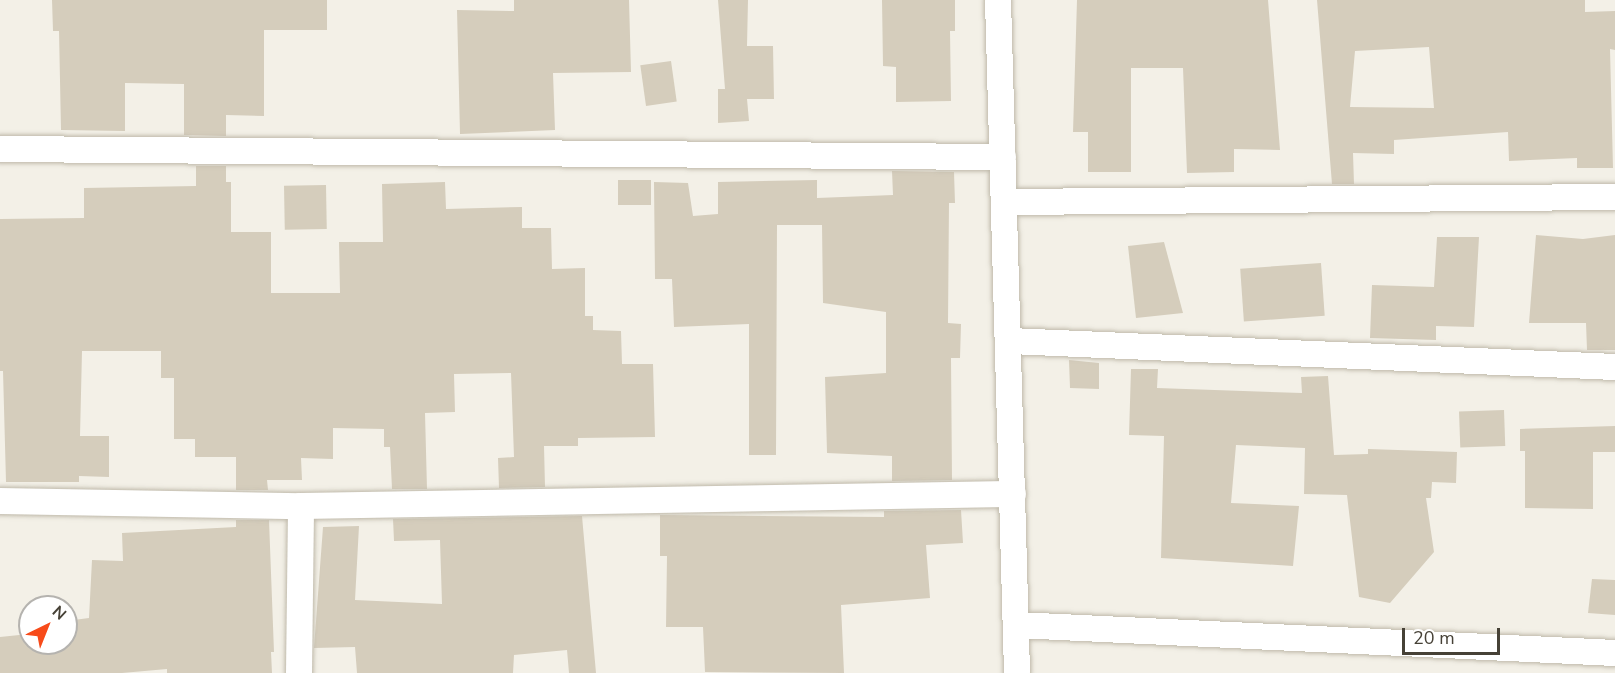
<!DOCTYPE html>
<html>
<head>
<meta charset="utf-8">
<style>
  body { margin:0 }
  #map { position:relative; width:1615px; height:673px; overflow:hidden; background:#f3f0e7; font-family:"Nunito Sans",sans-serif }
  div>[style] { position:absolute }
  .building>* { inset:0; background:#d5cdbc; transform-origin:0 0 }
  .roads { filter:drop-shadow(0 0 2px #bfb9aa) drop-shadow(0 0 2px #bfb9aa) }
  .minor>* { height:26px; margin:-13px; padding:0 13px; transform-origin:13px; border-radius:13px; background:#fff }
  span { translate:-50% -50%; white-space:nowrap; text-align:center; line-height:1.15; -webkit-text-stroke:4.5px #fff; paint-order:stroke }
  .north { position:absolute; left:18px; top:595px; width:60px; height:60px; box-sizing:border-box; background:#fff; border:2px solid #b5b3af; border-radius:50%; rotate:43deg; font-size:16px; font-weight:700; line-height:24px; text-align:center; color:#464136 }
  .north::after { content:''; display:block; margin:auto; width:21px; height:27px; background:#f74b1a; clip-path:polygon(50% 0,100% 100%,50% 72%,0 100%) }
  .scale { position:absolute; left:1402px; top:628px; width:98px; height:27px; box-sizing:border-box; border:3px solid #464136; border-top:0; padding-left:8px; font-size:18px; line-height:21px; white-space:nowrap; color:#464136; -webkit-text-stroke:4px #fff; paint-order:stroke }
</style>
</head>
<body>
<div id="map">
  <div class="building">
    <div style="clip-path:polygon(52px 0,327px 0,327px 30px,264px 30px,264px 116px,226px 115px,226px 136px,184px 135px,184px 84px,125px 83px,125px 131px,61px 130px,59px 31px,53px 31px)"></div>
    <div style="clip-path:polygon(514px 0,629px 0,631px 72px,553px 73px,555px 130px,460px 134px,457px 10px,514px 11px)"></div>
    <div style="clip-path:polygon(718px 0,748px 0,747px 46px,773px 46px,774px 99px,747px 99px,749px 121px,718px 123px,718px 89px,725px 89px)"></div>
    <div style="clip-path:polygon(882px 0,955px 0,955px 31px,950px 31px,951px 101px,896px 102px,896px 67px,883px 66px)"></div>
    <div style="clip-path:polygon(1077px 0,1268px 0,1280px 150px,1234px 149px,1234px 172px,1187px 173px,1183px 68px,1131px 68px,1131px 172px,1088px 172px,1088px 132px,1073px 132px)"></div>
    <div style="clip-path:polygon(evenodd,1317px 0,1585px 0,1585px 12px,1615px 11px,1615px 50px,1610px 49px,1613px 168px,1577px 168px,1577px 158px,1509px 161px,1508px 132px,1394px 140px,1394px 154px,1353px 153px,1354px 184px,1332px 184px,1317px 0,1429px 47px,1434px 108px,1350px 107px,1355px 51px,1429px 47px)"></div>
    <div style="left:671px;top:61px;width:41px;height:31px;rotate:82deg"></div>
    <div style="clip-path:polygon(196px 166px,226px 166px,226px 182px,231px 182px,231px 232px,271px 232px,271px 293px,340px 293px,339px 242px,383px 242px,382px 184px,445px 182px,446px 209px,522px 207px,522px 228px,551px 228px,552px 269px,585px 268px,585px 316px,593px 316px,593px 330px,621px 331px,622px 364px,653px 364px,655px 437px,578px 438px,578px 446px,544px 446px,545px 487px,499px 488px,498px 458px,514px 457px,511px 373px,454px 374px,455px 412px,425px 413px,427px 489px,392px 489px,390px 447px,384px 447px,384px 429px,333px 428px,333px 459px,301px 458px,302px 480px,267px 480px,268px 490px,236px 490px,236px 457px,195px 457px,195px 439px,174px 439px,174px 378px,161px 378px,161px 351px,82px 351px,80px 436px,109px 436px,109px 477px,79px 476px,79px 482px,6px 482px,3px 371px,0 371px,0 219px,84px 218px,84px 188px,196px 186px)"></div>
    <div style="clip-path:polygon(892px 171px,954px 172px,955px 203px,949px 203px,948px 323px,961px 324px,960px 358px,951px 358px,952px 480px,892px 481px,892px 456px,827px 453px,825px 377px,886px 373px,886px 312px,823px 303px,822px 225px,777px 225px,776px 455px,749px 455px,749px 324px,674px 327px,672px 279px,655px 279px,654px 182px,688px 183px,693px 216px,718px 214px,718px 182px,817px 180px,817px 198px,893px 195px)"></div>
    <div style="left:618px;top:180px;width:33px;height:25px"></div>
    <div style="left:326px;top:185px;width:44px;height:42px;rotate:89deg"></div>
    <div style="clip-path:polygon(1536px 235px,1583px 239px,1615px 235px,1615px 350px,1587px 350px,1586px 323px,1529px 323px)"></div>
    <div style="clip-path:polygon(1437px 237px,1479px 237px,1474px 327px,1436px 326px,1436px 340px,1370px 338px,1372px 285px,1434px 287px)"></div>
    <div style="clip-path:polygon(1164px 242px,1183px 313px,1136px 318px,1128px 246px)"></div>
    <div style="left:1321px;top:263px;width:53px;height:81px;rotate:86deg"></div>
    <div style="clip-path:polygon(1069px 360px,1099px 363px,1099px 389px,1070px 388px)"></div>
    <div style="clip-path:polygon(1131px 369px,1158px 369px,1157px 388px,1302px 393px,1301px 377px,1328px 376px,1334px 455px,1368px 454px,1368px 449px,1457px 452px,1456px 483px,1432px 482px,1431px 498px,1426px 498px,1434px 552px,1390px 603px,1359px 597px,1347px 495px,1304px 494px,1305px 448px,1236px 445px,1231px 503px,1299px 506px,1293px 566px,1161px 558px,1164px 436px,1129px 435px)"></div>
    <div style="left:1504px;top:410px;width:36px;height:45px;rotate:88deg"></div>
    <div style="clip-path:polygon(1615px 426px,1615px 452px,1593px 452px,1593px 509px,1525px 508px,1525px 451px,1520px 451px,1520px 429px)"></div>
    <div style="clip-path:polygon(961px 510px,963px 543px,926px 545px,930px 598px,841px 605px,844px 673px,705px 672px,703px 627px,666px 627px,667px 556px,660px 556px,660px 515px,884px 517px,884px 511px)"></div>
    <div style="clip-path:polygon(582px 516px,596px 673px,569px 673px,567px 650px,514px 655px,513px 673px,357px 673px,355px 647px,314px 648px,323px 527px,359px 526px,355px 600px,442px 604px,440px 540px,394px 541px,393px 519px)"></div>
    <div style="clip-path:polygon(236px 520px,269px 520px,274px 652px,271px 652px,272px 673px,167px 673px,167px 669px,122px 673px,0 673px,0 637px,29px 634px,30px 625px,30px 643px,66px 643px,66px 621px,89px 618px,92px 560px,123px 561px,122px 533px,236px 527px)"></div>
    <div style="clip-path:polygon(1592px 579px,1615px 580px,1615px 615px,1588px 613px)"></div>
  </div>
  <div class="roads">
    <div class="minor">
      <div style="left:998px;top:0;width:673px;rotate:88.38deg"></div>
      <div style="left:0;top:149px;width:1003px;rotate:0.46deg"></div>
      <div style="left:1004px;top:202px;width:611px;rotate:-0.47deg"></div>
      <div style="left:1010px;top:341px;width:606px;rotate:2.46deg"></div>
      <div style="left:0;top:501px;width:301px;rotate:1deg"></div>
      <div style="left:301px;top:506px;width:712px;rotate:-0.97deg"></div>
      <div style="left:1017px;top:625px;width:599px;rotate:2.68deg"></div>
      <div style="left:299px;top:673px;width:167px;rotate:-89.3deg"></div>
    </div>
  </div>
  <div class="north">N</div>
  <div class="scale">20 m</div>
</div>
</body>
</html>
